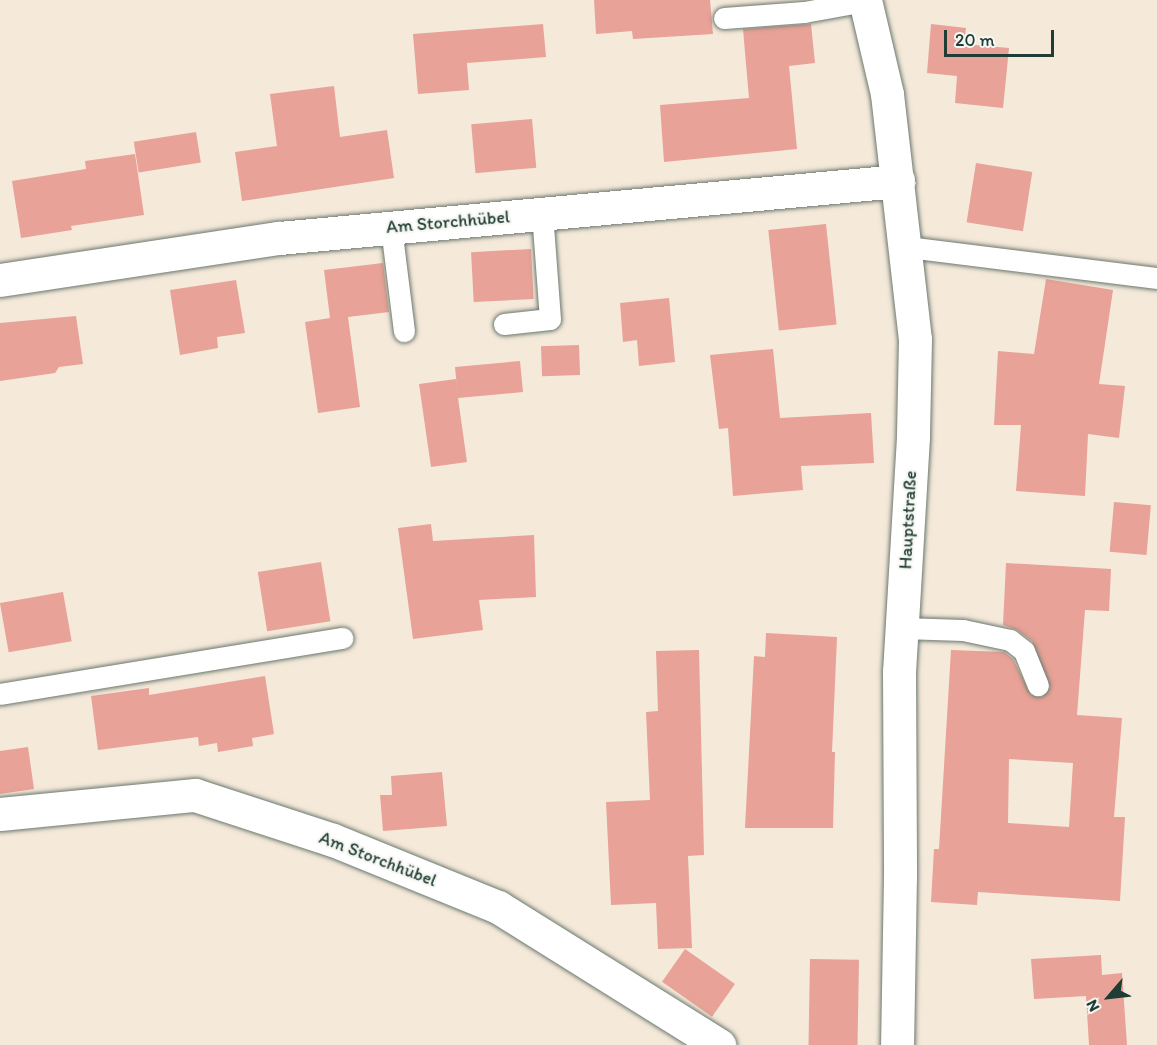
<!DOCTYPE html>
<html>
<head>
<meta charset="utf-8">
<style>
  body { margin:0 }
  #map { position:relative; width:1157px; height:1045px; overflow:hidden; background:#f5e9da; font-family:Itim,sans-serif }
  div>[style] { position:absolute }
  .building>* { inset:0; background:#e8a297; transform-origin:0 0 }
  .roads { filter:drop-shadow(0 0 2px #6a796e) drop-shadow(0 0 2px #6a796e) }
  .service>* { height:21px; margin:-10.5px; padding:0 10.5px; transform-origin:10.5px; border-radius:10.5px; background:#fff }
  .minor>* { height:33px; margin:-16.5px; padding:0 16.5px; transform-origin:16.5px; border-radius:16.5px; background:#fff }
  .tertiary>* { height:33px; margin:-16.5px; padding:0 16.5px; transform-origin:16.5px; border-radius:16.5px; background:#fff }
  span { translate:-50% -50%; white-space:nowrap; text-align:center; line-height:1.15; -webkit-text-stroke:4.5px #f6f6f2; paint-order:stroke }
  .street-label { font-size:18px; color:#1f3d34 }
  .north { position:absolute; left:1079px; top:967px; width:60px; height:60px; -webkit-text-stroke:4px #f6f6f2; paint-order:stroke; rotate:242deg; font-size:16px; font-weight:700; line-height:24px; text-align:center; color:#1f3d34 }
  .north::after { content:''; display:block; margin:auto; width:21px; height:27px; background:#1f3d34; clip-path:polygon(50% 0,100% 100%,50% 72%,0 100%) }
  .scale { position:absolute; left:944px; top:30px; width:110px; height:27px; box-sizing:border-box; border:3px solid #1f3d34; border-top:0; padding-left:8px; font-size:18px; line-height:21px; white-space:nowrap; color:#1f3d34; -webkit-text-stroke:4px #f6f6f2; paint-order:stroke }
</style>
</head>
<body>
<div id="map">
  <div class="building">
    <div style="clip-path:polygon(594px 0,710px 0,713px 34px,633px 39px,632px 31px,596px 34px)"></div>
    <div style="clip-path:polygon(543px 24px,546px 57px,467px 63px,469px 90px,418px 94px,413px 34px)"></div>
    <div style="clip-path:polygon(811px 24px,815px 63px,789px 66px,797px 149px,664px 162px,660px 105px,749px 98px,743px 29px)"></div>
    <div style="clip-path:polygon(931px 24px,966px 28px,964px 44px,1009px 48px,1003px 108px,955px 103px,957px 76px,927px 73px)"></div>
    <div style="clip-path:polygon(334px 86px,340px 137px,387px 130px,394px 178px,242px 201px,235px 152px,277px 146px,270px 94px)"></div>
    <div style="left:532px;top:119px;width:49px;height:61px;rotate:85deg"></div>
    <div style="left:196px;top:132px;width:31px;height:63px;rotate:81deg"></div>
    <div style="clip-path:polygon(135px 154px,144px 215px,71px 226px,72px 230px,21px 238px,12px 181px,86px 169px,85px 161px)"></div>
    <div style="left:976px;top:163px;width:57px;height:60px;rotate:9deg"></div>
    <div style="left:826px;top:224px;width:101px;height:58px;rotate:84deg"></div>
    <div style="left:531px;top:249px;width:50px;height:60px;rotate:87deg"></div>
    <div style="clip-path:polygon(383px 263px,389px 312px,348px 317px,360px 407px,318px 413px,305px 322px,330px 318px,324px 270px)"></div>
    <div style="clip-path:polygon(1046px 279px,1113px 290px,1099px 384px,1125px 386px,1119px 438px,1088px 434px,1085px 496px,1016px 491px,1021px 425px,994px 425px,998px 351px,1034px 354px)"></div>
    <div style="clip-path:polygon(236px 280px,245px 333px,217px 337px,218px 348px,180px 355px,170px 290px)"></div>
    <div style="clip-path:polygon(669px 298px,675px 362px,639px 366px,637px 340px,623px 342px,620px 303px)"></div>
    <div style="clip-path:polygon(76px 316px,83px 364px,59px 367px,55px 373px,0 381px,0 323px)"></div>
    <div style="left:579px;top:345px;width:30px;height:38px;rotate:88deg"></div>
    <div style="clip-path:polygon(773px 349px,780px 418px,871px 413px,874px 463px,801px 466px,803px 490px,733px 496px,728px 428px,719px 429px,710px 355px)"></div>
    <div style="clip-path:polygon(520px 361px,523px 392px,458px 398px,467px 462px,431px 467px,419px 384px,456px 379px,458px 398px,455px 367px)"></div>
    <div style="left:1114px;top:502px;width:37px;height:50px;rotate:5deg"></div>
    <div style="clip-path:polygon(431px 524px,433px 541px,534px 535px,536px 597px,479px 600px,483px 630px,413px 639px,398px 528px)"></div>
    <div style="left:321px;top:562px;width:60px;height:64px;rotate:81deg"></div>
    <div style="clip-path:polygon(evenodd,1006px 563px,1111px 569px,1109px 611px,1085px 610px,1077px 715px,1122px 718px,1114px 817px,1125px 817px,1120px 901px,978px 892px,977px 905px,931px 902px,934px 849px,939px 849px,951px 650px,1004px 652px,1013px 659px,1031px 695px,1042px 697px,1050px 687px,1032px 641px,1017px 630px,1003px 625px,1006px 563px,1009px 759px,1073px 763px,1069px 827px,1008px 823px,1009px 759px)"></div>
    <div style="left:63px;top:592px;width:50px;height:64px;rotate:80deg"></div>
    <div style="clip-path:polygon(766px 633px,837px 637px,832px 752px,835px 752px,833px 828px,745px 828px,754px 656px,765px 657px)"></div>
    <div style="clip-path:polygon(699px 650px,704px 855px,688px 856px,692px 948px,658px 949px,656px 903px,611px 905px,606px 802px,650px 800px,646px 712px,658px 711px,656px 651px)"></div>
    <div style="clip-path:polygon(265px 676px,274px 734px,252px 738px,253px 746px,218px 752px,217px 743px,199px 746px,198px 737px,98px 750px,91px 696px,149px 688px,149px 695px)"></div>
    <div style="clip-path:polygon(28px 747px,34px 789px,0 794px,0 751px)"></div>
    <div style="clip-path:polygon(442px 772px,447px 826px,383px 831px,380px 795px,392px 795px,391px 776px)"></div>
    <div style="left:685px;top:949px;width:61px;height:40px;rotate:35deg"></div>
    <div style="clip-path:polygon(1101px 955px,1102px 975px,1122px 973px,1127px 1045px,1089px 1045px,1086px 996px,1034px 999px,1031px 959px)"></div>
    <div style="left:810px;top:959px;width:49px;height:86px;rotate:1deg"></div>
  </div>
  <div class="roads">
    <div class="service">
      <div style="left:724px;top:18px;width:80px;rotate:-4.3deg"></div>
      <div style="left:804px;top:12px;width:62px;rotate:-10.2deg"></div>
      <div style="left:391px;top:227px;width:105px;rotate:82.9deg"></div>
      <div style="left:907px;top:247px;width:252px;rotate:7.1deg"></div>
      <div style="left:504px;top:324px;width:46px;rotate:-6.2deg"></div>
      <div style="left:550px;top:319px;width:106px;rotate:-94.3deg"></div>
      <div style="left:902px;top:628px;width:61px;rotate:1.9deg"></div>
      <div style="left:963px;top:630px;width:48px;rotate:12deg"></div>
      <div style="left:1010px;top:640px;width:18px;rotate:38deg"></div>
      <div style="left:1024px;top:651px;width:37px;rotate:68deg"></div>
      <div style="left:0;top:694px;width:347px;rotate:-9.3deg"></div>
    </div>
    <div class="minor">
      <div style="left:0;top:280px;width:282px;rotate:-8.6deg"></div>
      <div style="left:279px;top:238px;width:622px;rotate:-5.26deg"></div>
      <div style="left:0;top:814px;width:196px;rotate:-5.6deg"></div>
      <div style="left:195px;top:795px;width:145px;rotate:18.1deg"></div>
      <div style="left:333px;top:840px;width:178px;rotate:22.1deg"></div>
      <div style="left:498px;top:907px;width:261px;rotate:32deg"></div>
    </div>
    <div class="tertiary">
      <div style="left:865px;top:0;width:97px;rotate:76.8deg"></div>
      <div style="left:887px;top:94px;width:247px;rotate:83.5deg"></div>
      <div style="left:915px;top:339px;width:98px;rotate:91.2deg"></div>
      <div style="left:913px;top:437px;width:234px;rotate:93.4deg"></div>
      <div style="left:899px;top:671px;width:205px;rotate:89.7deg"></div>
      <div style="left:900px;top:876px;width:169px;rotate:91deg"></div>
    </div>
  </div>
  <div class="street-label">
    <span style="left:448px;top:222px;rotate:-5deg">Am Storchhübel</span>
    <span style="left:908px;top:520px;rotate:-87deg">Hauptstraße</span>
    <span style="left:378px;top:859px;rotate:21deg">Am Storchhübel</span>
  </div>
  <div class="north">N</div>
  <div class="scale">20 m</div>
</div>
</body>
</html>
